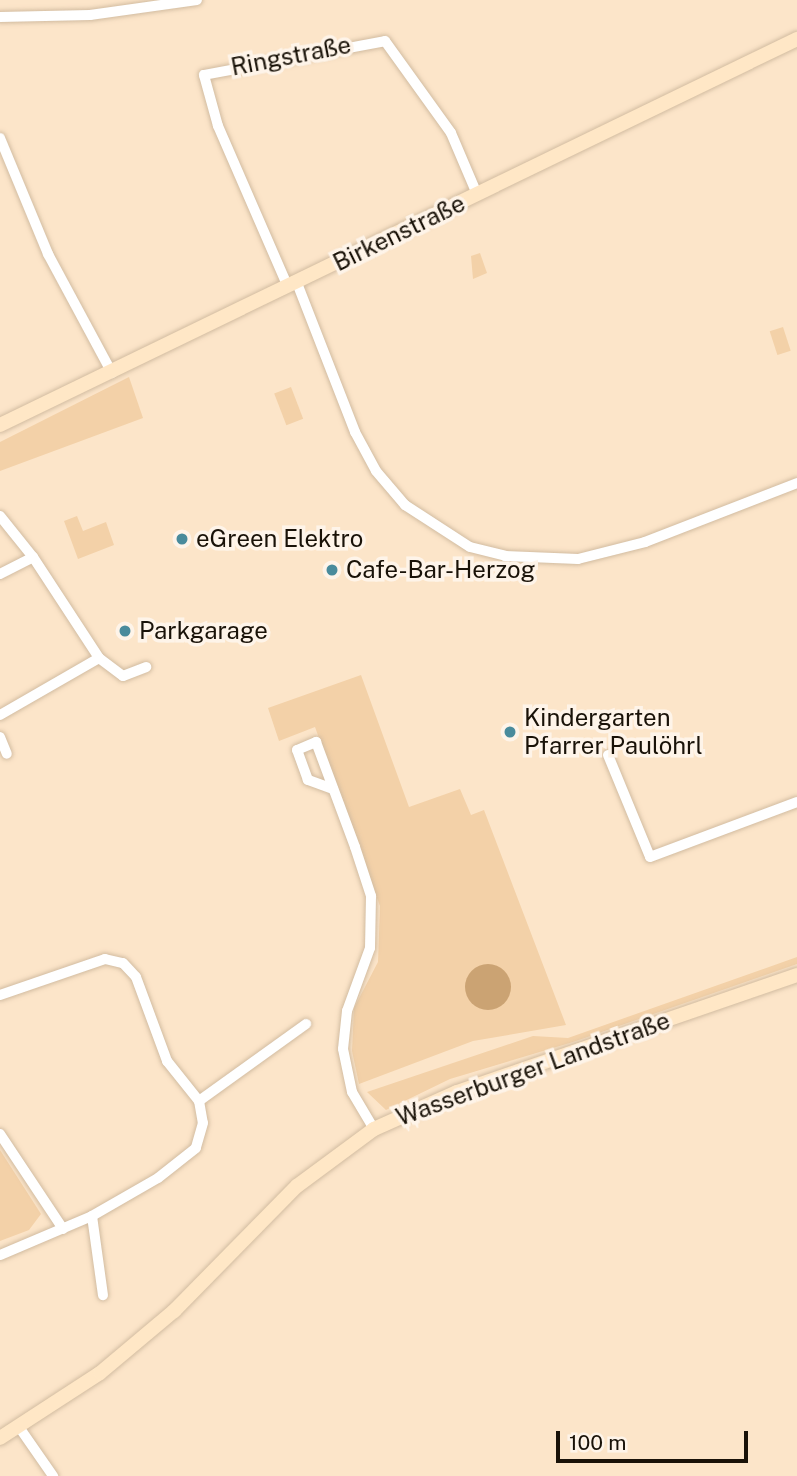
<!DOCTYPE html>
<html>
<head>
<meta charset="utf-8">
<style>
  body { margin:0 }
  #map { position:relative; width:797px; height:1476px; overflow:hidden; background:#fce5c9; font-family:"Public Sans",sans-serif }
  div>[style] { position:absolute }
  .green>* { inset:0; background:#f3d1a8; transform-origin:0 0 }
  .water>* { inset:0; background:#cba373 }
  .round { border-radius:50% }
  .roads { filter:drop-shadow(0 0 2px #d2bca1) drop-shadow(0 0 2px #d2bca1) }
  .street>* { height:10px; margin:-5px; padding:0 5px; transform-origin:5px; border-radius:5px; background:#fff }
  .secondary>* { height:14px; margin:-7px; padding:0 7px; transform-origin:7px; border-radius:7px; background:#ffe7c6 }
  .dots>* { width:19px; height:19px; translate:-50% -50%; box-sizing:border-box; border:4px solid #fef4e9; border-radius:50% }
  span { translate:-50% -50%; white-space:nowrap; text-align:center; line-height:1.15; -webkit-text-stroke:7px #fef4e9; paint-order:stroke }
  .street-label { font-size:24px; color:#191208 }
  .poi-label { font-size:24px; color:#191208 }
  .left { translate:0 -50%; text-align:left }
  .scale { position:absolute; left:556px; top:1431px; width:192px; height:32px; box-sizing:border-box; border:4px solid #191208; border-top:0; padding-left:9px; font-size:21px; line-height:24px; white-space:nowrap; color:#191208; -webkit-text-stroke:5px #fef4e9; paint-order:stroke }
</style>
</head>
<body>
<div id="map">
  <div class="green">
    <div style="clip-path:polygon(480px 253px,487px 273px,473px 279px,471px 256px)"></div>
    <div style="left:783px;top:327px;width:25px;height:14px;rotate:72deg"></div>
    <div style="clip-path:polygon(129px 377px,143px 418px,0 471px,0 442px)"></div>
    <div style="left:291px;top:387px;width:34px;height:18px;rotate:69deg"></div>
    <div style="clip-path:polygon(77px 516px,83px 531px,106px 522px,114px 545px,78px 559px,64px 521px)"></div>
    <div style="clip-path:polygon(361px 675px,409px 807px,460px 789px,471px 815px,484px 810px,566px 1025px,473px 1041px,359px 1084px,352px 1051px,354px 1008px,378px 962px,380px 906px,315px 727px,279px 741px,268px 708px)"></div>
    <div style="clip-path:polygon(797px 957px,797px 964px,573px 1042px,450px 1079px,386px 1110px,367px 1092px,533px 1036px,568px 1038px)"></div>
    <div style="clip-path:polygon(0 1150px,41px 1214px,29px 1230px,0 1241px)"></div>
  </div>
  <div class="water">
    <div class="round" style="left:465px;top:964px;width:46px;height:46px"></div>
  </div>
  <div class="roads">
    <div class="street">
      <div style="left:0;top:17px;width:90px;rotate:-1.3deg"></div>
      <div style="left:90px;top:15px;width:108px;rotate:-8deg"></div>
      <div style="left:0;top:138px;width:126px;rotate:67.5deg"></div>
      <div style="left:48px;top:254px;width:135px;rotate:61.7deg"></div>
      <div style="left:297px;top:283px;width:160px;rotate:68.7deg"></div>
      <div style="left:355px;top:432px;width:44px;rotate:61.7deg"></div>
      <div style="left:376px;top:471px;width:45px;rotate:49.5deg"></div>
      <div style="left:405px;top:505px;width:77px;rotate:32.9deg"></div>
      <div style="left:470px;top:547px;width:36px;rotate:14deg"></div>
      <div style="left:505px;top:556px;width:73px;rotate:2.4deg"></div>
      <div style="left:578px;top:559px;width:69px;rotate:-14.2deg"></div>
      <div style="left:645px;top:542px;width:163px;rotate:-21.2deg"></div>
      <div style="left:288px;top:287px;width:176px;rotate:-113.5deg"></div>
      <div style="left:218px;top:126px;width:53px;rotate:-105.4deg"></div>
      <div style="left:204px;top:75px;width:184px;rotate:-10.6deg"></div>
      <div style="left:385px;top:41px;width:113px;rotate:54.3deg"></div>
      <div style="left:451px;top:133px;width:66px;rotate:66.9deg"></div>
      <div style="left:0;top:516px;width:53px;rotate:51.2deg"></div>
      <div style="left:33px;top:557px;width:121px;rotate:56.8deg"></div>
      <div style="left:99px;top:658px;width:30px;rotate:37deg"></div>
      <div style="left:123px;top:676px;width:25px;rotate:-21deg"></div>
      <div style="left:0;top:574px;width:37px;rotate:-27deg"></div>
      <div style="left:0;top:715px;width:114px;rotate:-29.9deg"></div>
      <div style="left:0;top:737px;width:18px;rotate:68deg"></div>
      <div style="left:608px;top:755px;width:110px;rotate:67.6deg"></div>
      <div style="left:650px;top:857px;width:157px;rotate:-20.5deg"></div>
      <div style="left:333px;top:789px;width:27px;rotate:-160deg"></div>
      <div style="left:308px;top:780px;width:32px;rotate:-110deg"></div>
      <div style="left:297px;top:750px;width:21px;rotate:-23deg"></div>
      <div style="left:316px;top:742px;width:112px;rotate:69.6deg"></div>
      <div style="left:355px;top:847px;width:52px;rotate:71.9deg"></div>
      <div style="left:371px;top:896px;width:52px;rotate:91.1deg"></div>
      <div style="left:370px;top:948px;width:67px;rotate:110.1deg"></div>
      <div style="left:347px;top:1011px;width:38px;rotate:96deg"></div>
      <div style="left:343px;top:1049px;width:44px;rotate:78.2deg"></div>
      <div style="left:352px;top:1092px;width:43px;rotate:59.3deg"></div>
      <div style="left:0;top:995px;width:111px;rotate:-18.9deg"></div>
      <div style="left:105px;top:959px;width:18px;rotate:13deg"></div>
      <div style="left:123px;top:963px;width:19px;rotate:47deg"></div>
      <div style="left:136px;top:977px;width:90px;rotate:69.7deg"></div>
      <div style="left:167px;top:1061px;width:51px;rotate:51.3deg"></div>
      <div style="left:199px;top:1101px;width:22px;rotate:80deg"></div>
      <div style="left:203px;top:1123px;width:26px;rotate:106deg"></div>
      <div style="left:196px;top:1148px;width:48px;rotate:141.7deg"></div>
      <div style="left:158px;top:1178px;width:76px;rotate:150.1deg"></div>
      <div style="left:92px;top:1216px;width:100px;rotate:157deg"></div>
      <div style="left:199px;top:1101px;width:132px;rotate:-35.7deg"></div>
      <div style="left:0;top:1134px;width:114px;rotate:56.4deg"></div>
      <div style="left:92px;top:1216px;width:80px;rotate:82.1deg"></div>
      <div style="left:19px;top:1427px;width:60px;rotate:55.2deg"></div>
    </div>
    <div class="secondary">
      <div style="left:0;top:425px;width:886px;rotate:-25.84deg"></div>
      <div style="left:0;top:1438px;width:119px;rotate:-33deg"></div>
      <div style="left:100px;top:1373px;width:97px;rotate:-40deg"></div>
      <div style="left:174px;top:1311px;width:175px;rotate:-45.5deg"></div>
      <div style="left:297px;top:1186px;width:96px;rotate:-36.5deg"></div>
      <div style="left:374px;top:1129px;width:91px;rotate:-24deg"></div>
      <div style="left:457px;top:1092px;width:360px;rotate:-19deg"></div>
    </div>
  </div>
  <div class="dots">
    <div style="left:182px;top:539px;background:#498b9c"></div>
    <div style="left:332px;top:570px;background:#498b9c"></div>
    <div style="left:125px;top:631px;background:#498b9c"></div>
    <div style="left:510px;top:732px;background:#498b9c"></div>
  </div>
  <div class="street-label">
    <span style="left:291px;top:56px;rotate:-11deg">Ringstraße</span>
    <span style="left:399px;top:233px;rotate:-26deg">Birkenstraße</span>
    <span style="left:533px;top:1069px;rotate:-20deg">Wasserburger Landstraße</span>
  </div>
  <div class="poi-label">
    <span class="left" style="left:196px;top:539px">eGreen Elektro</span>
    <span class="left" style="left:346px;top:570px">Cafe-Bar-Herzog</span>
    <span class="left" style="left:139px;top:631px">Parkgarage</span>
    <span class="left" style="left:524px;top:732px">Kindergarten<br>Pfarrer Paulöhrl</span>
  </div>
  <div class="scale">100 m</div>
</div>
</body>
</html>
